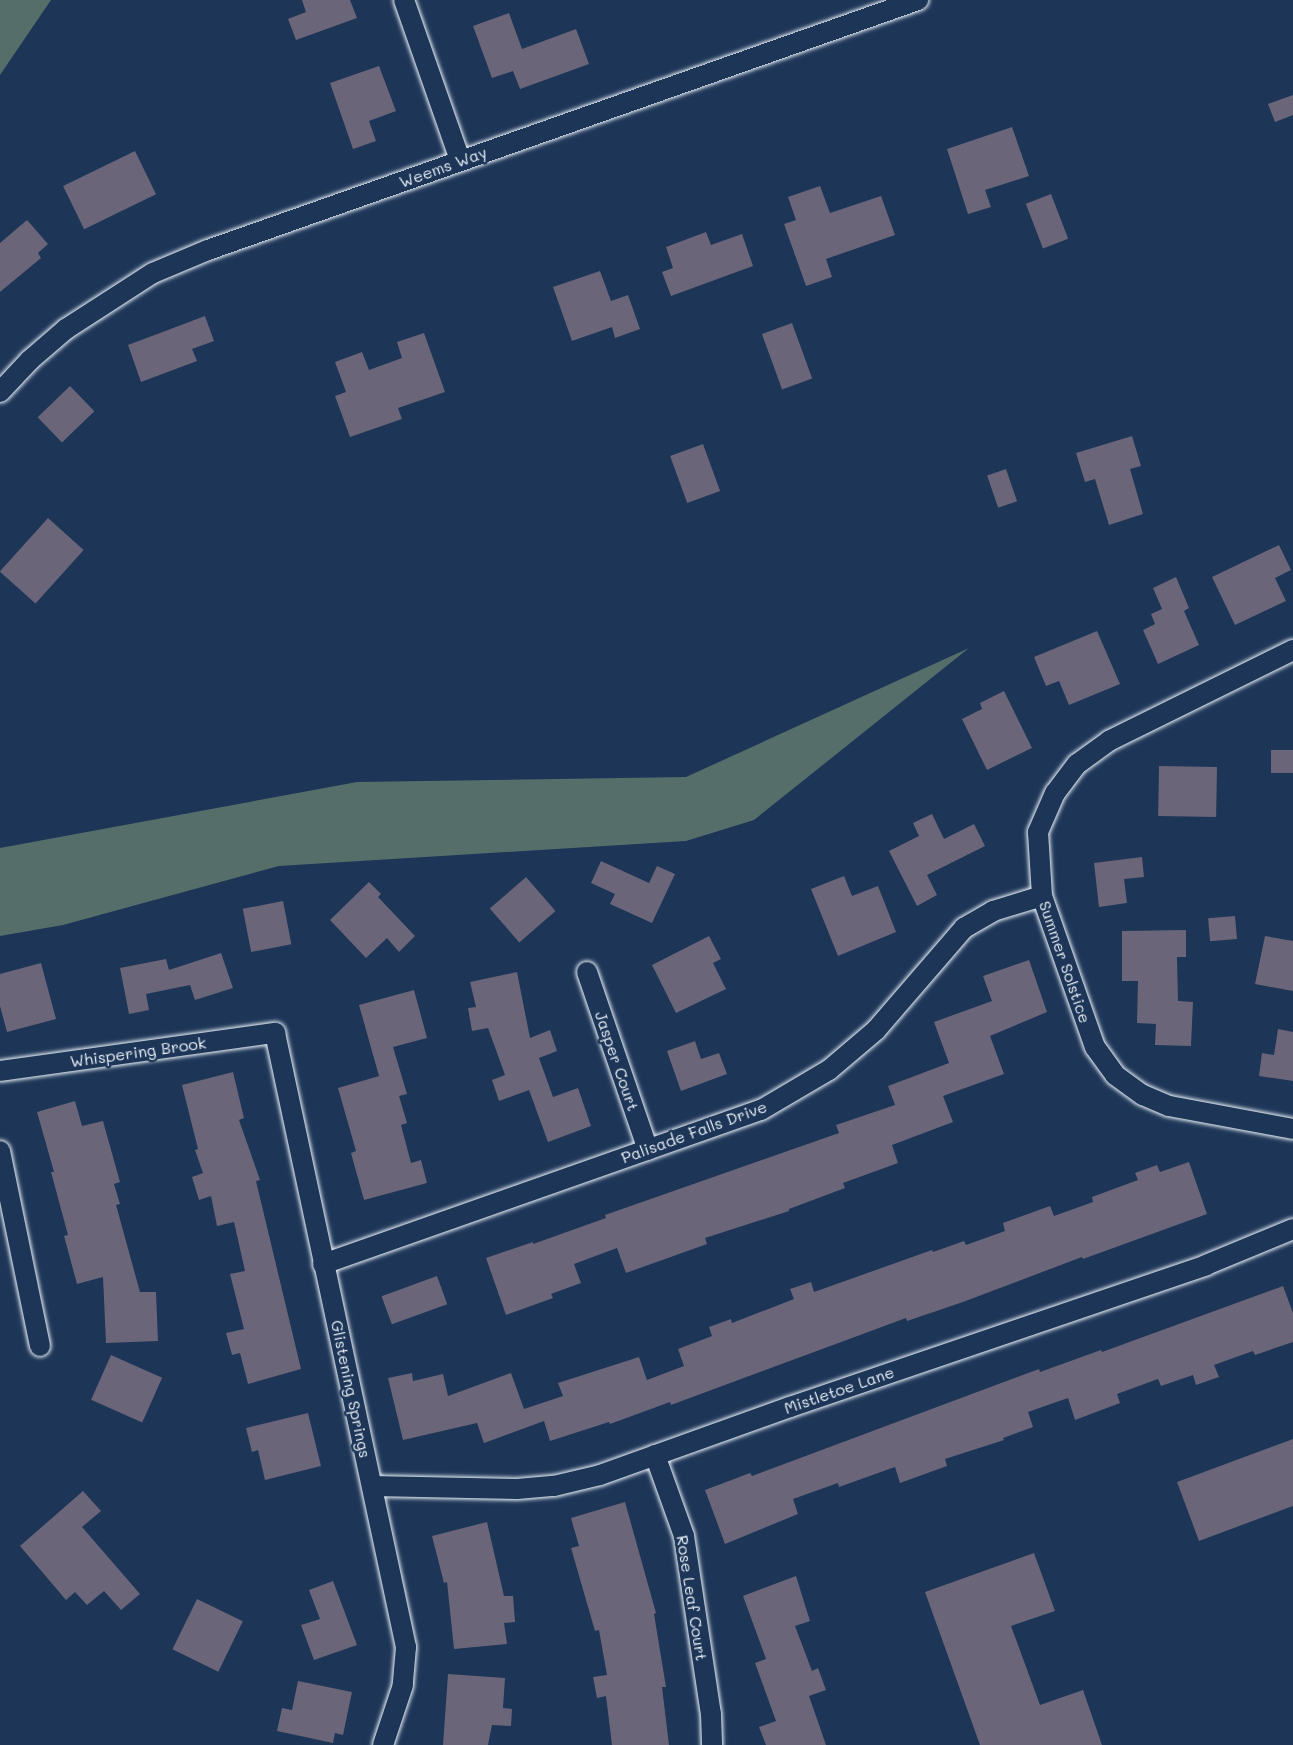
<!DOCTYPE html>
<html>
<head>
<meta charset="utf-8">
<style>
  body { margin:0 }
  #map { position:relative; width:1293px; height:1745px; overflow:hidden; background:#1d3557; font-family:Mali,sans-serif }
  div>[style] { position:absolute }
  .green>* { inset:0; background:#556e6a }
  .building>* { inset:0; background:#6a6578; transform-origin:0 0 }
  .roads { filter:drop-shadow(0 0 2px #e8f1f8) drop-shadow(0 0 2px #e8f1f8) }
  .minor>* { height:20px; margin:-10px; padding:0 10px; transform-origin:10px; border-radius:10px; background:#1d3557 }
  span { translate:-50% -50%; white-space:nowrap; text-align:center; line-height:1.15; -webkit-text-stroke:5px #1d3557; paint-order:stroke }
  .street-label { font-size:16px; color:#e8f1f8 }
</style>
</head>
<body>
<div id="map">
  <div class="green">
    <div style="clip-path:polygon(0 0,51px 0,0 75px)"></div>
    <div style="clip-path:polygon(969px 648px,754px 820px,686px 841px,279px 866px,63px 925px,0 936px,0 848px,357px 782px,686px 777px)"></div>
  </div>
  <div class="building">
    <div style="clip-path:polygon(302px 0,350px 0,357px 18px,296px 40px,288px 19px,306px 12px)"></div>
    <div style="clip-path:polygon(509px 13px,522px 49px,576px 29px,589px 64px,520px 89px,513px 71px,492px 78px,473px 26px)"></div>
    <div style="clip-path:polygon(379px 66px,396px 111px,369px 121px,376px 141px,353px 149px,330px 83px)"></div>
    <div style="clip-path:polygon(1293px 95px,1293px 115px,1275px 122px,1268px 104px)"></div>
    <div style="clip-path:polygon(1012px 127px,1029px 176px,985px 190px,991px 207px,968px 214px,947px 149px)"></div>
    <div style="left:135px;top:151px;width:48px;height:80px;rotate:64deg"></div>
    <div style="clip-path:polygon(820px 186px,830px 213px,881px 196px,895px 235px,826px 259px,832px 277px,806px 286px,784px 224px,796px 220px,788px 197px)"></div>
    <div style="left:1051px;top:194px;width:48px;height:27px;rotate:69deg"></div>
    <div style="clip-path:polygon(27px 220px,48px 244px,38px 253px,41px 258px,0 292px,0 243px)"></div>
    <div style="clip-path:polygon(706px 232px,711px 245px,742px 234px,753px 266px,671px 296px,662px 272px,673px 268px,666px 247px)"></div>
    <div style="clip-path:polygon(600px 271px,611px 301px,628px 295px,640px 329px,615px 338px,612px 327px,572px 341px,553px 287px)"></div>
    <div style="clip-path:polygon(205px 316px,214px 341px,192px 349px,197px 361px,141px 382px,128px 345px)"></div>
    <div style="left:792px;top:323px;width:59px;height:32px;rotate:70deg"></div>
    <div style="clip-path:polygon(424px 333px,445px 392px,398px 408px,402px 419px,350px 437px,335px 396px,346px 392px,335px 362px,362px 352px,369px 370px,402px 358px,397px 342px)"></div>
    <div style="left:70px;top:386px;width:35px;height:45px;rotate:46deg"></div>
    <div style="clip-path:polygon(1132px 436px,1141px 466px,1130px 469px,1143px 514px,1109px 525px,1095px 479px,1085px 482px,1076px 453px)"></div>
    <div style="left:703px;top:444px;width:50px;height:35px;rotate:70deg"></div>
    <div style="left:1006px;top:469px;width:34px;height:20px;rotate:71deg"></div>
    <div style="left:48px;top:518px;width:48px;height:72px;rotate:42deg"></div>
    <div style="clip-path:polygon(1279px 545px,1291px 570px,1275px 578px,1286px 601px,1235px 625px,1212px 577px)"></div>
    <div style="clip-path:polygon(1176px 577px,1189px 608px,1184px 611px,1199px 645px,1158px 664px,1143px 630px,1155px 624px,1151px 614px,1162px 609px,1153px 588px)"></div>
    <div style="clip-path:polygon(1097px 631px,1120px 684px,1069px 705px,1059px 681px,1046px 686px,1034px 657px)"></div>
    <div style="clip-path:polygon(1004px 691px,1032px 748px,987px 770px,962px 719px,982px 709px,980px 703px)"></div>
    <div style="left:1293px;top:750px;width:23px;height:22px;rotate:90deg"></div>
    <div style="left:1159px;top:766px;width:58px;height:50px;rotate:1deg"></div>
    <div style="clip-path:polygon(932px 814px,944px 839px,974px 824px,985px 846px,927px 875px,937px 895px,917px 906px,889px 851px,919px 836px,913px 823px)"></div>
    <div style="clip-path:polygon(1142px 857px,1144px 877px,1124px 879px,1127px 903px,1099px 907px,1094px 863px)"></div>
    <div style="clip-path:polygon(601px 861px,649px 883px,657px 866px,675px 874px,652px 923px,610px 904px,615px 894px,591px 883px)"></div>
    <div style="clip-path:polygon(844px 876px,852px 896px,878px 886px,896px 932px,838px 956px,811px 889px)"></div>
    <div style="left:526px;top:877px;width:45px;height:48px;rotate:49deg"></div>
    <div style="clip-path:polygon(369px 882px,381px 894px,378px 897px,415px 936px,399px 952px,387px 938px,366px 958px,330px 920px)"></div>
    <div style="left:283px;top:901px;width:44px;height:41px;rotate:79deg"></div>
    <div style="left:1235px;top:916px;width:23px;height:27px;rotate:85deg"></div>
    <div style="clip-path:polygon(1186px 930px,1186px 957px,1177px 957px,1178px 1001px,1193px 1002px,1191px 1046px,1155px 1045px,1156px 1024px,1137px 1023px,1138px 981px,1122px 981px,1122px 931px)"></div>
    <div style="clip-path:polygon(709px 936px,721px 959px,713px 963px,726px 989px,676px 1013px,652px 965px)"></div>
    <div style="clip-path:polygon(1265px 936px,1293px 941px,1293px 991px,1255px 984px)"></div>
    <div style="clip-path:polygon(221px 953px,233px 988px,195px 1000px,190px 985px,146px 994px,149px 1010px,129px 1014px,120px 968px,166px 959px,169px 970px)"></div>
    <div style="clip-path:polygon(1029px 960px,1047px 1012px,990px 1036px,1004px 1074px,943px 1096px,953px 1122px,892px 1145px,898px 1163px,843px 1183px,845px 1188px,789px 1209px,789px 1211px,705px 1238px,707px 1244px,626px 1273px,617px 1248px,574px 1264px,581px 1283px,551px 1294px,553px 1298px,506px 1315px,486px 1258px,533px 1242px,533px 1244px,606px 1218px,605px 1215px,839px 1133px,836px 1125px,895px 1105px,888px 1086px,949px 1063px,934px 1022px,992px 1001px,983px 976px)"></div>
    <div style="clip-path:polygon(41px 963px,56px 1019px,7px 1032px,0 1006px,0 974px)"></div>
    <div style="clip-path:polygon(517px 972px,530px 1038px,550px 1030px,557px 1051px,539px 1058px,553px 1097px,578px 1088px,591px 1126px,548px 1142px,529px 1090px,499px 1101px,492px 1080px,505px 1075px,488px 1028px,472px 1031px,468px 1008px,476px 1007px,470px 982px)"></div>
    <div style="clip-path:polygon(414px 990px,427px 1038px,393px 1047px,407px 1094px,399px 1096px,407px 1123px,401px 1125px,411px 1163px,421px 1160px,427px 1183px,364px 1200px,351px 1153px,356px 1151px,338px 1088px,379px 1076px,359px 1005px)"></div>
    <div style="clip-path:polygon(1278px 1029px,1293px 1032px,1293px 1081px,1259px 1076px,1262px 1053px,1274px 1055px)"></div>
    <div style="clip-path:polygon(695px 1041px,701px 1059px,719px 1053px,727px 1074px,681px 1091px,667px 1051px)"></div>
    <div style="clip-path:polygon(233px 1072px,244px 1118px,239px 1120px,260px 1180px,256px 1181px,301px 1369px,248px 1384px,240px 1353px,232px 1355px,226px 1333px,244px 1329px,230px 1274px,245px 1271px,234px 1222px,217px 1226px,211px 1196px,199px 1200px,192px 1177px,203px 1173px,195px 1150px,198px 1149px,182px 1085px)"></div>
    <div style="clip-path:polygon(75px 1101px,82px 1126px,103px 1121px,120px 1182px,114px 1184px,120px 1204px,116px 1205px,140px 1292px,156px 1292px,158px 1341px,106px 1343px,103px 1277px,77px 1284px,64px 1236px,68px 1235px,51px 1172px,54px 1172px,37px 1112px)"></div>
    <div style="clip-path:polygon(1189px 1162px,1207px 1214px,1083px 1259px,1082px 1257px,963px 1302px,907px 1321px,906px 1318px,671px 1405px,670px 1402px,610px 1424px,609px 1422px,550px 1441px,544px 1421px,484px 1443px,477px 1423px,403px 1440px,388px 1378px,412px 1373px,413px 1381px,443px 1374px,448px 1396px,511px 1373px,524px 1409px,563px 1396px,558px 1383px,639px 1357px,647px 1380px,684px 1366px,678px 1349px,712px 1336px,709px 1327px,731px 1319px,732px 1323px,794px 1299px,790px 1289px,811px 1282px,814px 1292px,932px 1250px,933px 1252px,964px 1241px,966px 1245px,1005px 1231px,1003px 1223px,1050px 1206px,1054px 1216px,1093px 1202px,1092px 1197px,1138px 1180px,1135px 1173px,1157px 1165px,1160px 1172px)"></div>
    <div style="left:437px;top:1276px;width:30px;height:59px;rotate:70deg"></div>
    <div style="clip-path:polygon(1283px 1286px,1293px 1313px,1293px 1342px,1255px 1355px,1253px 1351px,1214px 1365px,1219px 1377px,1196px 1385px,1193px 1375px,1161px 1386px,1158px 1379px,1117px 1394px,1120px 1403px,1075px 1420px,1068px 1398px,1028px 1412px,1033px 1427px,1003px 1438px,1004px 1440px,945px 1459px,947px 1466px,900px 1483px,895px 1467px,839px 1487px,838px 1483px,793px 1499px,798px 1514px,725px 1544px,705px 1490px,750px 1473px,752px 1476px,1039px 1369px,1040px 1372px,1101px 1350px,1102px 1352px)"></div>
    <div style="left:111px;top:1355px;width:56px;height:49px;rotate:24deg"></div>
    <div style="clip-path:polygon(308px 1413px,321px 1466px,265px 1480px,258px 1450px,252px 1452px,246px 1428px)"></div>
    <div style="clip-path:polygon(1293px 1439px,1293px 1506px,1199px 1541px,1177px 1482px)"></div>
    <div style="clip-path:polygon(83px 1491px,101px 1511px,82px 1527px,140px 1594px,121px 1610px,104px 1591px,87px 1605px,75px 1592px,66px 1600px,20px 1546px)"></div>
    <div style="clip-path:polygon(625px 1502px,656px 1613px,654px 1614px,666px 1687px,662px 1687px,669px 1745px,612px 1745px,606px 1696px,597px 1698px,593px 1677px,607px 1675px,599px 1630px,595px 1631px,571px 1548px,579px 1546px,571px 1518px)"></div>
    <div style="clip-path:polygon(487px 1522px,504px 1596px,513px 1596px,515px 1622px,504px 1623px,507px 1644px,454px 1649px,447px 1582px,444px 1583px,432px 1536px)"></div>
    <div style="clip-path:polygon(1034px 1553px,1055px 1611px,1011px 1626px,1040px 1705px,1083px 1690px,1102px 1745px,980px 1745px,925px 1592px)"></div>
    <div style="clip-path:polygon(796px 1576px,810px 1621px,795px 1626px,812px 1671px,818px 1668px,826px 1690px,809px 1696px,826px 1745px,766px 1745px,759px 1727px,776px 1721px,755px 1663px,766px 1659px,743px 1596px)"></div>
    <div style="clip-path:polygon(333px 1581px,357px 1645px,314px 1660px,301px 1625px,320px 1619px,309px 1590px)"></div>
    <div style="left:197px;top:1599px;width:51px;height:56px;rotate:26deg"></div>
    <div style="clip-path:polygon(448px 1674px,505px 1678px,503px 1708px,512px 1709px,511px 1726px,492px 1725px,488px 1745px,443px 1745px)"></div>
    <div style="clip-path:polygon(298px 1681px,352px 1692px,343px 1735px,335px 1733px,333px 1743px,277px 1731px,282px 1708px,292px 1710px)"></div>
  </div>
  <div class="roads">
    <div class="minor">
      <div style="left:404px;top:0;width:170px;rotate:70.7deg"></div>
      <div style="left:0;top:392px;width:44px;rotate:-46.8deg"></div>
      <div style="left:30px;top:360px;width:48px;rotate:-40.7deg"></div>
      <div style="left:66px;top:329px;width:103px;rotate:-32.8deg"></div>
      <div style="left:153px;top:273px;width:60px;rotate:-22.7deg"></div>
      <div style="left:208px;top:250px;width:753px;rotate:-19.4deg"></div>
      <div style="left:1293px;top:650px;width:205px;rotate:153.7deg"></div>
      <div style="left:1109px;top:741px;width:39px;rotate:144deg"></div>
      <div style="left:1077px;top:764px;width:36px;rotate:127deg"></div>
      <div style="left:1055px;top:793px;width:43px;rotate:113.6deg"></div>
      <div style="left:1038px;top:832px;width:64px;rotate:86.4deg"></div>
      <div style="left:1042px;top:896px;width:160px;rotate:70.7deg"></div>
      <div style="left:1095px;top:1047px;width:34px;rotate:54deg"></div>
      <div style="left:1115px;top:1075px;width:34px;rotate:36deg"></div>
      <div style="left:1143px;top:1095px;width:28px;rotate:23deg"></div>
      <div style="left:1169px;top:1106px;width:126px;rotate:10.5deg"></div>
      <div style="left:587px;top:972px;width:188px;rotate:71.1deg"></div>
      <div style="left:0;top:1071px;width:278px;rotate:-7.9deg"></div>
      <div style="left:275px;top:1033px;width:628px;rotate:77.96deg"></div>
      <div style="left:406px;top:1647px;width:38px;rotate:95deg"></div>
      <div style="left:403px;top:1685px;width:63px;rotate:108.4deg"></div>
      <div style="left:0;top:1151px;width:199px;rotate:78.4deg"></div>
      <div style="left:323px;top:1264px;width:464px;rotate:-19.4deg"></div>
      <div style="left:761px;top:1110px;width:79px;rotate:-30.5deg"></div>
      <div style="left:829px;top:1070px;width:62px;rotate:-40.4deg"></div>
      <div style="left:876px;top:1030px;width:135px;rotate:-49.2deg"></div>
      <div style="left:964px;top:928px;width:34px;rotate:-30deg"></div>
      <div style="left:993px;top:911px;width:51px;rotate:-17deg"></div>
      <div style="left:655px;top:1455px;width:86px;rotate:70.3deg"></div>
      <div style="left:684px;top:1536px;width:180px;rotate:81.4deg"></div>
      <div style="left:711px;top:1714px;width:31px;rotate:88deg"></div>
      <div style="left:372px;top:1486px;width:145px;rotate:1.2deg"></div>
      <div style="left:517px;top:1489px;width:37px;rotate:-5deg"></div>
      <div style="left:554px;top:1486px;width:47px;rotate:-13.4deg"></div>
      <div style="left:600px;top:1475px;width:202px;rotate:-19.7deg"></div>
      <div style="left:790px;top:1407px;width:440px;rotate:-18.8deg"></div>
      <div style="left:1206px;top:1265px;width:94px;rotate:-22.5deg"></div>
    </div>
  </div>
  <div class="street-label">
    <span style="left:443px;top:167px;rotate:-20deg">Weems Way</span>
    <span style="left:1065px;top:962px;rotate:71deg">Summer Solstice</span>
    <span style="left:138px;top:1052px;rotate:-8deg">Whispering Brook</span>
    <span style="left:617px;top:1061px;rotate:71deg">Jasper Court</span>
    <span style="left:694px;top:1132px;rotate:-20deg">Palisade Falls Drive</span>
    <span style="left:351px;top:1389px;rotate:78deg">Glistening Springs</span>
    <span style="left:839px;top:1390px;rotate:-19deg">Mistletoe Lane</span>
    <span style="left:692px;top:1598px;rotate:81deg">Rose Leaf Court</span>
  </div>
</div>
</body>
</html>
